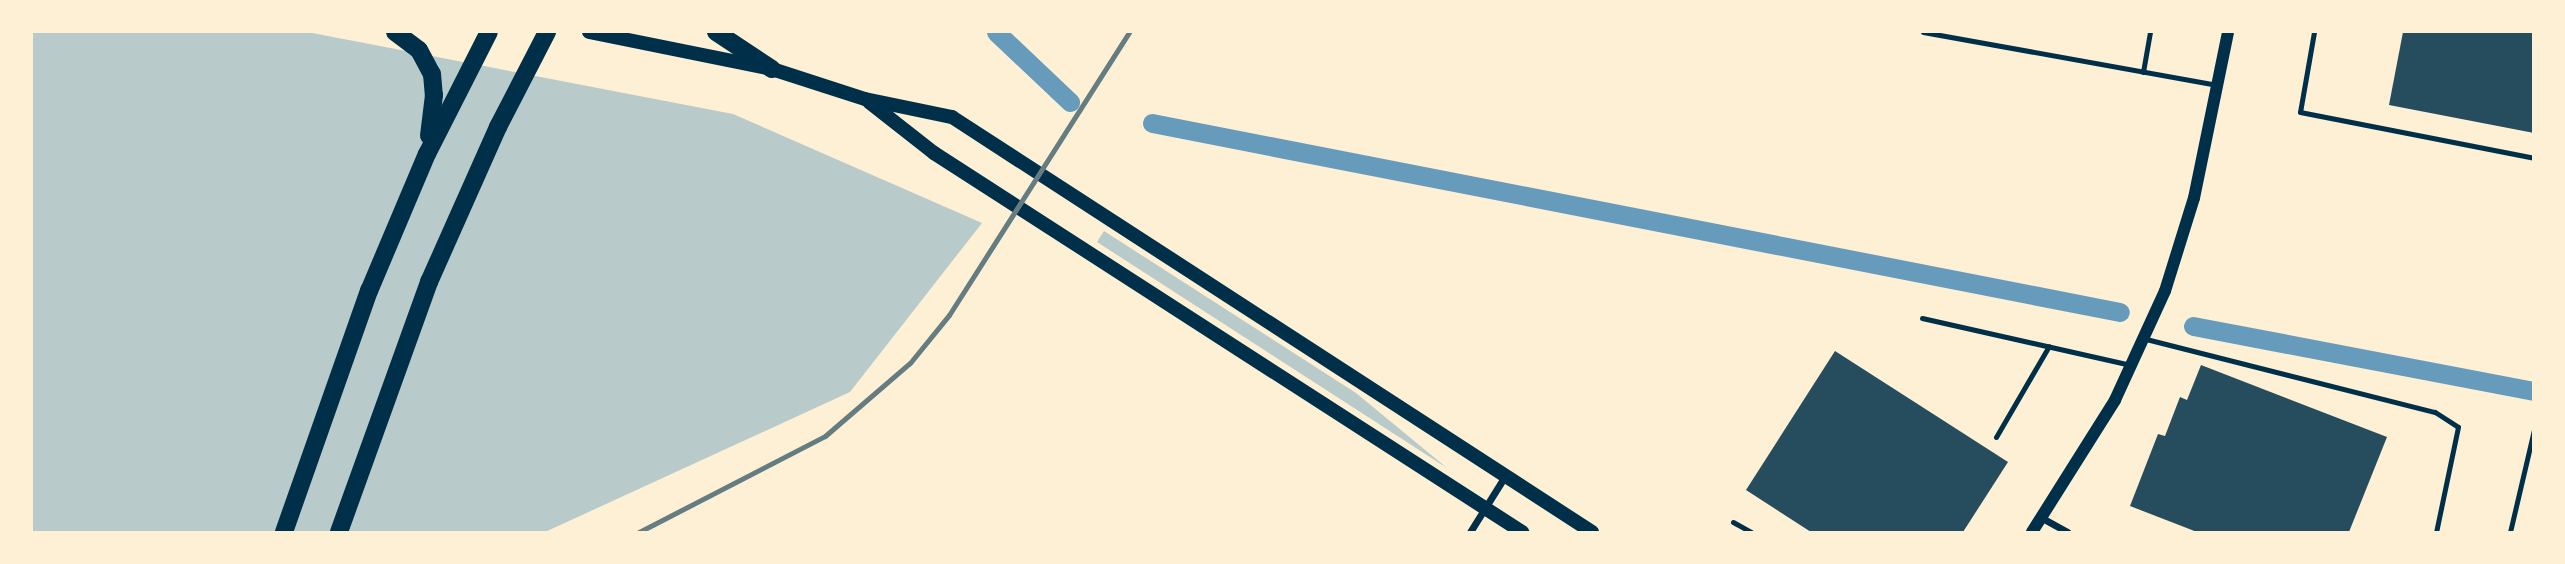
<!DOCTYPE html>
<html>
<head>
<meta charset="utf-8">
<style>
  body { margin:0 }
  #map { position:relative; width:2565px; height:564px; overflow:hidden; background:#fdf0d5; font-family:"Archivo Narrow",sans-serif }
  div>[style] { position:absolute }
  .green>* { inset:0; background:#b9caca }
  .canal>* { height:19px; margin:-9.5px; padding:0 9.5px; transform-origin:9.5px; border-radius:9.5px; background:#669bbc }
  .building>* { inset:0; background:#264d5e }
  .service>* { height:5px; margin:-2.5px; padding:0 2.5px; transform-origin:2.5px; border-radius:2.5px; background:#003049 }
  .minor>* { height:7px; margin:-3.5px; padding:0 3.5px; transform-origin:3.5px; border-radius:3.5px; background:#003049 }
  .tertiary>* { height:12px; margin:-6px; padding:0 6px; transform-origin:6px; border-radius:6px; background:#003049 }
  .secondary>* { height:14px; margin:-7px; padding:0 7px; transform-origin:7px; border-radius:7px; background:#003049 }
  .trunk>* { height:18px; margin:-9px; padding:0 9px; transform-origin:9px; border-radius:9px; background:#003049 }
  .rail>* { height:5px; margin:-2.5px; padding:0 2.5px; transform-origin:2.5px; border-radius:2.5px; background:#657d81 }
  span { translate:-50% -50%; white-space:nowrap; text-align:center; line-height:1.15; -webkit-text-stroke:6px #fdf0d5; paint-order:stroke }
  .frame { position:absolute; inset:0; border:33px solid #fdf0d5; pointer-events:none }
</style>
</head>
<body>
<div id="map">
  <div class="green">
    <div style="clip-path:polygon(32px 32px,307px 32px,733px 114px,982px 223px,850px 392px,545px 532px,32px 532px)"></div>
    <div style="clip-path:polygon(1104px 231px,1356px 393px,1447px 468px,1097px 242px)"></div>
  </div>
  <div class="canal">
    <div style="left:996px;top:32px;width:102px;rotate:43.4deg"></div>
    <div style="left:1152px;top:123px;width:986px;rotate:11.05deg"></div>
    <div style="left:2193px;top:326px;width:347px;rotate:10.8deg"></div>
  </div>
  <div class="building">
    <div style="clip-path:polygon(2403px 32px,2534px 32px,2534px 133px,2389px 105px)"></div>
    <div style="clip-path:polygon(1835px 351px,2008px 462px,1963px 532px,1811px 532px,1746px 490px)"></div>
    <div style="clip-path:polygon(2201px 365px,2387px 437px,2349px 532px,2197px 532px,2130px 506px,2158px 434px,2165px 436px,2180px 397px,2187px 400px)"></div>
  </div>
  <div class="service">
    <div style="left:1923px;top:32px;width:299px;rotate:10.2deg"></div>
    <div style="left:2314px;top:32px;width:81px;rotate:99.9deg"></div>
    <div style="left:2300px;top:112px;width:238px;rotate:11.1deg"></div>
    <div style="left:2143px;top:72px;width:41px;rotate:-80.1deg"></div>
    <div style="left:1922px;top:318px;width:214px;rotate:12.7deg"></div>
    <div style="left:2146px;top:339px;width:298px;rotate:14.2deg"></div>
    <div style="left:2435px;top:412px;width:27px;rotate:33deg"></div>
    <div style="left:2458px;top:427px;width:107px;rotate:101.8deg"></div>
    <div style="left:1996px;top:437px;width:105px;rotate:-59.8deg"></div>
    <div style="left:1733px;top:522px;width:21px;rotate:29deg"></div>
    <div style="left:2510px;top:532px;width:105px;rotate:-76.8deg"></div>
  </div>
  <div class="minor">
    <div style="left:2042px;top:518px;width:29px;rotate:29deg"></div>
    <div style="left:1470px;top:532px;width:66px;rotate:-58deg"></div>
  </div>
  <div class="tertiary">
    <div style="left:2032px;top:532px;width:156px;rotate:-57.8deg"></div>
    <div style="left:2115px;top:400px;width:120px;rotate:-65.4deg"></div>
    <div style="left:2165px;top:291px;width:97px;rotate:-72.7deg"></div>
    <div style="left:2194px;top:198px;width:169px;rotate:-78.4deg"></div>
  </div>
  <div class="secondary">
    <div style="left:589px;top:32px;width:187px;rotate:11.4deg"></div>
    <div style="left:772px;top:69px;width:98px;rotate:17.9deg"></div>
    <div style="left:865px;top:99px;width:89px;rotate:11.7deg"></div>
    <div style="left:952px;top:117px;width:763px;rotate:32.96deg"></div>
    <div style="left:869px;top:102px;width:83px;rotate:38.1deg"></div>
    <div style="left:934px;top:153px;width:700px;rotate:32.8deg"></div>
  </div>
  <div class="trunk">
    <div style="left:395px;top:32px;width:30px;rotate:37deg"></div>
    <div style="left:419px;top:50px;width:27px;rotate:62deg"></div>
    <div style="left:432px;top:74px;width:21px;rotate:85deg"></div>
    <div style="left:434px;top:95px;width:41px;rotate:97deg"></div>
    <div style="left:716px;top:32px;width:67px;rotate:33.5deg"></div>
    <div style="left:284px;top:532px;width:256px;rotate:-70.6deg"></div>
    <div style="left:369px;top:291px;width:149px;rotate:-67.1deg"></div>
    <div style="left:427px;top:154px;width:137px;rotate:-63.1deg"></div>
    <div style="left:339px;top:532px;width:266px;rotate:-70.2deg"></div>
    <div style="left:429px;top:282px;width:170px;rotate:-66deg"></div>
    <div style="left:498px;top:127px;width:107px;rotate:-62.7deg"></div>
  </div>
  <div class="rail">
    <div style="left:639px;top:532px;width:209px;rotate:-27.3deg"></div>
    <div style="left:825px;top:436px;width:112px;rotate:-40.7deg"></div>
    <div style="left:910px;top:363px;width:62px;rotate:-50.9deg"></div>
    <div style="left:949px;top:315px;width:335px;rotate:-57.5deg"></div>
  </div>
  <div class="frame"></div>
</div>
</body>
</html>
